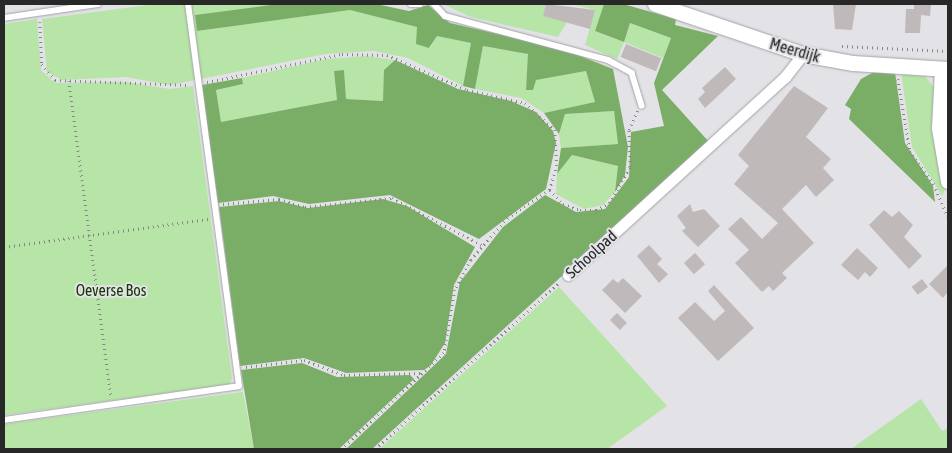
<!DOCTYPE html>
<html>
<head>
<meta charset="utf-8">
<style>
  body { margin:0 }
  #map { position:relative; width:952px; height:453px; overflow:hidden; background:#e2e2e7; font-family:"Asap Condensed",sans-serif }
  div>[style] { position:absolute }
  .green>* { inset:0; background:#b7e4a7 }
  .forest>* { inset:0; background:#7aae66 }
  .building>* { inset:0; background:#bfbab9; transform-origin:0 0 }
  .path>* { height:2.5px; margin-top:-1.25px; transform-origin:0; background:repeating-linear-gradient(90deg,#87878a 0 1px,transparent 0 5px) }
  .roads { filter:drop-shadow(0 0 1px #a3a3a7) drop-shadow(0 0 1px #a3a3a7) }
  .lane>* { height:5.5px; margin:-2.75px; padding:0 2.75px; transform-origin:2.75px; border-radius:2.75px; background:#fff }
  .street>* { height:11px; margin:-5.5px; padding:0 5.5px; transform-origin:5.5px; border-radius:5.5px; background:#fff }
  .secondary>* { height:15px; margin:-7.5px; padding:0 7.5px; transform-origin:7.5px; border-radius:7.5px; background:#fff }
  span { translate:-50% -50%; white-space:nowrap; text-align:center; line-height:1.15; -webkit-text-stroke:4px #e2e2e7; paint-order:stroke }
  .street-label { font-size:16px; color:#282829 }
  .park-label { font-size:16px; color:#153603 }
  .frame { position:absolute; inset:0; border:5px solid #282829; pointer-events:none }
</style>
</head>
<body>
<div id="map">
  <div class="green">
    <div style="clip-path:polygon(155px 4px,278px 4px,195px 15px,198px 31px,350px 10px,417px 27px,430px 48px,437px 36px,472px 43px,463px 86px,408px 58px,374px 51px,326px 54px,170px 85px,126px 77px,62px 80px,47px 72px,42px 19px)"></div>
    <div style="clip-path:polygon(443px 4px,546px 4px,543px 16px,567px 22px,558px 37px,471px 17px)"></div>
    <div style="clip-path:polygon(572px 4px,604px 4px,595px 31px,623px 42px,630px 23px,671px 38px,663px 58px,624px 42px,617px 59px,585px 45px,595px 10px)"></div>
    <div style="clip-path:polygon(37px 19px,41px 70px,55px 83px,125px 82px,170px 89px,193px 86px,232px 378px,229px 385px,4px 415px,4px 24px)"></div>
    <div style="clip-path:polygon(483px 46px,529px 54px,526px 89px,535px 80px,586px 71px,595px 102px,544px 113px,521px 98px,475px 89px)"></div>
    <div style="clip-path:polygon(367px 56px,395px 60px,384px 70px,384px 101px,346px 99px,344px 70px,334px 71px,337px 100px,221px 122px,216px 90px,243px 84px,242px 78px,326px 59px)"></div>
    <div style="clip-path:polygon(901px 73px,924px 75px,934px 87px,933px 128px,945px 189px,942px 196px,912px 147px)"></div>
    <div style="clip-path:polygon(614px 111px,618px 144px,561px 148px,559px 134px,565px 114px)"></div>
    <div style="clip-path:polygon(572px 155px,618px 166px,615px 192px,603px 205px,584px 209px,556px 194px,557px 174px)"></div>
    <div style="clip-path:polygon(559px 287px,667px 406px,607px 449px,379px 449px)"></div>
    <div style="clip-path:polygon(243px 392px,254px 449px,4px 449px,4px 424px)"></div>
    <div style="clip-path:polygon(921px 399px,942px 431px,948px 428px,948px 449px,851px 449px)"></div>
  </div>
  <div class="forest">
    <div style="clip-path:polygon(278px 4px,376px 4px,409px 11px,428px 5px,450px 23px,560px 48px,613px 69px,628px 147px,625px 175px,615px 192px,618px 166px,572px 155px,557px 174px,561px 148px,618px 144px,614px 111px,565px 114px,559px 134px,544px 113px,595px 102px,586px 71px,536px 80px,533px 90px,526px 90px,528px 54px,483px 46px,475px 89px,463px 86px,471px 43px,437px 36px,429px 48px,416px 44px,417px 27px,350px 10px,197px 31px,195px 15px)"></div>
    <div style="clip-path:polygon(604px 4px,623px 4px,676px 19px,675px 25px,718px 36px,662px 90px,709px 142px,372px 449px,346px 449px,446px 354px,460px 282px,503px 227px,545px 195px,576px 212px,605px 209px,629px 177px,631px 132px,664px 126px,654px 83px,671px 38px,630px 23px,624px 42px,595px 31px)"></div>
    <div style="clip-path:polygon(395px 60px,458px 89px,511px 101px,536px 112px,553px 131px,556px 143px,546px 189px,479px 239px,390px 195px,309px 204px,273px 196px,218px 203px,202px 85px,242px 78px,243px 84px,216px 90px,221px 122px,337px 100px,334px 71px,344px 70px,346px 99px,383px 101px,384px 70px)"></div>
    <div style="clip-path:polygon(874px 72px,895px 72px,905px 143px,933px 186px,935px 202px,849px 119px,851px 109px,845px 105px,861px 79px)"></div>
    <div style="clip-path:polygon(383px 199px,407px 206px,475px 247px,454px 285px,445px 343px,431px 365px,424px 370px,346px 373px,304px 358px,240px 366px,219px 207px,279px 201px,308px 208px)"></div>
    <div style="clip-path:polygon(302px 363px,337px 377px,410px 375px,414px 379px,339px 449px,254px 449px,241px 370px)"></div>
  </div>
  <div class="building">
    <div style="clip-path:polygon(546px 4px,595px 10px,590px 29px,543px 16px)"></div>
    <div style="clip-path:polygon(833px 4px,856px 4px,852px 30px,835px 29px)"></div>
    <div style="clip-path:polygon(914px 4px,931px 4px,930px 16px,921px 15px,920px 33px,905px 33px,906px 9px,914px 9px)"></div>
    <div style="left:626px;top:44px;width:38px;height:14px;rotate:22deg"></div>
    <div style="clip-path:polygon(725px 67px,736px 79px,705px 108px,698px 99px,705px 92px,702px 88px)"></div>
    <div style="clip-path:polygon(794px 86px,828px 108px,806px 137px,831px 159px,823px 168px,834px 180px,816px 197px,806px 185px,782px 209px,814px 243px,782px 273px,787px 278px,773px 291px,769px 286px,762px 292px,735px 263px,749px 250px,728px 229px,741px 217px,762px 239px,778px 223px,734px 184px,749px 166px,738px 155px)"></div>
    <div style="clip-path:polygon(690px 204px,693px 212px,704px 209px,720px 226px,698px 247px,682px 231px,686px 228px,677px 216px)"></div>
    <div style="clip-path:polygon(884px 210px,892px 217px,899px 211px,913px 225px,904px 237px,922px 256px,909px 269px,869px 225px)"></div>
    <div style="clip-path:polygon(649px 245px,662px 259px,657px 264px,668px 274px,659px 283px,637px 256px)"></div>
    <div style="clip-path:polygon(857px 248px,878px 268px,870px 277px,865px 272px,858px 280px,841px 265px)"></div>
    <div style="left:695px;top:253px;width:15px;height:15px;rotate:48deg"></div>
    <div style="clip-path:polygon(948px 265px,948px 292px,943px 298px,929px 284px)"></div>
    <div style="clip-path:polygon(623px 278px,642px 296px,625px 313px,602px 290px,613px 279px,618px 283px)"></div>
    <div style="left:922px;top:279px;width:10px;height:13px;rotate:53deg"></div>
    <div style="clip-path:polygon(714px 285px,754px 328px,718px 361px,678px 318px,695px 302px,714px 321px,725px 311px,708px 291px)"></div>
    <div style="left:617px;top:313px;width:14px;height:10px;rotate:45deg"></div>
  </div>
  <div class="path">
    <div style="left:40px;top:22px;width:42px;rotate:87.3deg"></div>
    <div style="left:42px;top:64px;width:21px;rotate:51deg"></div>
    <div style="left:55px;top:80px;width:134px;rotate:2.1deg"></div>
    <div style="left:842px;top:46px;width:106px;rotate:2.7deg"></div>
    <div style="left:898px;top:79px;width:73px;rotate:80.5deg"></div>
    <div style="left:910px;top:151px;width:41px;rotate:54deg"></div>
    <div style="left:69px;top:81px;width:318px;rotate:82.4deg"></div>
    <div style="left:207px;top:82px;width:138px;rotate:-11.7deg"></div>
    <div style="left:342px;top:54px;width:45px;rotate:1.3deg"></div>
    <div style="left:387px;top:55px;width:87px;rotate:23.6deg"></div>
    <div style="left:467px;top:90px;width:59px;rotate:12.6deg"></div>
    <div style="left:525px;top:103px;width:40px;rotate:42deg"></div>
    <div style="left:555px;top:130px;width:35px;rotate:87deg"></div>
    <div style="left:557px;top:165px;width:26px;rotate:106deg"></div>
    <div style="left:550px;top:190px;width:50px;rotate:146.3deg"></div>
    <div style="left:508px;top:218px;width:56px;rotate:131.4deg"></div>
    <div style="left:471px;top:260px;width:34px;rotate:118deg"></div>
    <div style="left:455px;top:290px;width:64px;rotate:99.9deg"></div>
    <div style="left:444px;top:353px;width:140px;rotate:136.7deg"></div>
    <div style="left:936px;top:189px;width:30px;rotate:67deg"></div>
    <div style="left:550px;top:190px;width:19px;rotate:47deg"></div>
    <div style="left:563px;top:204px;width:18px;rotate:19deg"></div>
    <div style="left:580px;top:210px;width:16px"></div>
    <div style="left:596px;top:210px;width:15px;rotate:-28deg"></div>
    <div style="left:609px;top:203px;width:42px;rotate:-59.7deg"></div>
    <div style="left:630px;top:167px;width:37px;rotate:-92deg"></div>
    <div style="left:629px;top:130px;width:21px;rotate:-67deg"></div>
    <div style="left:223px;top:204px;width:56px;rotate:-5.1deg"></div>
    <div style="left:279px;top:199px;width:27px;rotate:17deg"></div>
    <div style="left:305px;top:207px;width:87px;rotate:-5.9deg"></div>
    <div style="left:392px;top:198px;width:102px;rotate:27.6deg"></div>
    <div style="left:4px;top:247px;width:206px;rotate:-7.8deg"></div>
    <div style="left:246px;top:367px;width:58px;rotate:-6.9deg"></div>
    <div style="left:304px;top:360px;width:43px;rotate:20.6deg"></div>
    <div style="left:344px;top:375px;width:80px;rotate:-1.4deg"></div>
    <div style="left:375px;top:449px;width:248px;rotate:-42.1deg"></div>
  </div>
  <div class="roads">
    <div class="lane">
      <div style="left:411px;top:4px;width:9px"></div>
      <div style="left:434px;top:4px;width:16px;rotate:47deg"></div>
      <div style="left:445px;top:16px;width:169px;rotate:15.1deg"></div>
      <div style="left:608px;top:60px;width:27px;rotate:28deg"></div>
      <div style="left:632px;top:73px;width:34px;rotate:73deg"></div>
      <div style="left:4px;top:18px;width:95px;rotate:-8.5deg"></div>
      <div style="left:4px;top:420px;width:237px;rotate:-8.2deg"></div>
      <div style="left:239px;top:386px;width:385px;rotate:-97.6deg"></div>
    </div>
    <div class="street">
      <div style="left:568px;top:275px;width:294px;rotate:-42.4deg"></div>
      <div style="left:785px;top:77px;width:29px;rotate:-52deg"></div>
    </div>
    <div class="secondary">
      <div style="left:655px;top:4px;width:156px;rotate:18.7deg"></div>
      <div style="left:803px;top:54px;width:51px;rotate:10.2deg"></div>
      <div style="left:853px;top:63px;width:95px;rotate:3.6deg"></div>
      <div style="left:942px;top:69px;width:59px;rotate:92.9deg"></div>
      <div style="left:939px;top:128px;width:54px;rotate:80.4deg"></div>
    </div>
  </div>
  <div class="street-label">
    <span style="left:795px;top:50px;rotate:16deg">Meerdijk</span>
    <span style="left:591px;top:254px;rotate:-42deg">Schoolpad</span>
  </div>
  <div class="park-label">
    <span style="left:111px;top:290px">Oeverse Bos</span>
  </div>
  <div class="frame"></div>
</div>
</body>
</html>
